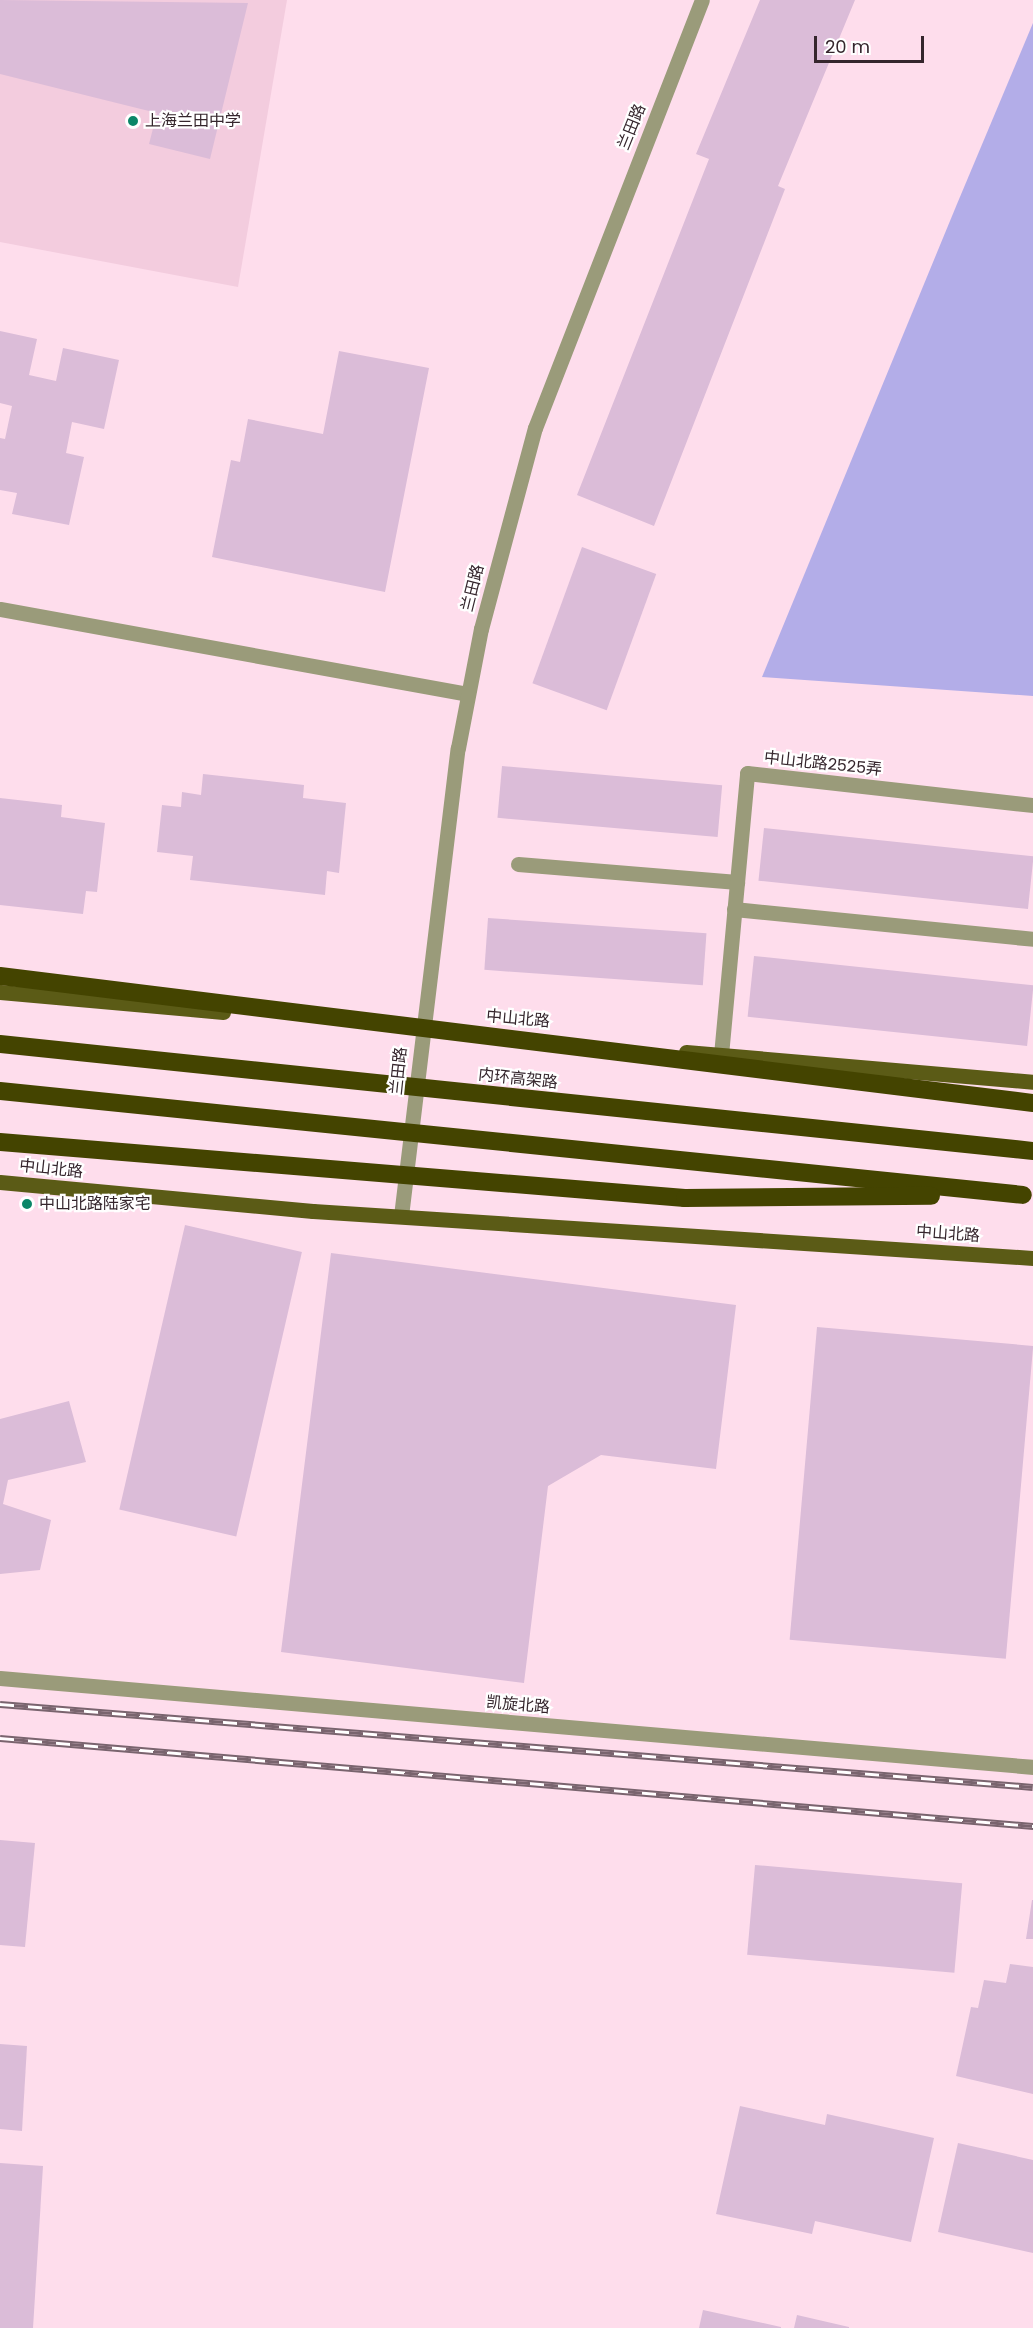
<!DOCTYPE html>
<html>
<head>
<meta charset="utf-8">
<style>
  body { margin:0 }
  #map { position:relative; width:1033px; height:2328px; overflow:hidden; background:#feddec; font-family:Poppins,"Noto Sans SC",sans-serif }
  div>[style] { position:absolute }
  .built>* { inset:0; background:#f3ccde }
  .green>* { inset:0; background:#b3ade8 }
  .building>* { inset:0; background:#dbbcd8; transform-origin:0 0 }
  .minor>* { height:15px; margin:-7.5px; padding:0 7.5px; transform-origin:7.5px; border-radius:7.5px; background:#9a9b7a }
  .major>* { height:15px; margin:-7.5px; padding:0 7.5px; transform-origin:7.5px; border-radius:7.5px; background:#5b5b16 }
  .rail>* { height:7px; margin-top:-3.5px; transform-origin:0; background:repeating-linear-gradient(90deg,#fff 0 14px,#79646e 0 28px); box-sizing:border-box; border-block:2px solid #79646e }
  .highway-bridge>* { height:18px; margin:-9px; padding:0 9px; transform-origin:9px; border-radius:9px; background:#440 }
  .dots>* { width:16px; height:16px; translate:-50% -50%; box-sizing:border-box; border:3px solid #fff; border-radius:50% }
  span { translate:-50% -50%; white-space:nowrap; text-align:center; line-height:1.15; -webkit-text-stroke:4.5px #fff; paint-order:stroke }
  .poi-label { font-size:16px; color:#35262d }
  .left { translate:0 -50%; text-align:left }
  .street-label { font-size:16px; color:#35262d }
  .scale { position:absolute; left:814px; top:36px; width:110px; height:27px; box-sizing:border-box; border:3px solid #35262d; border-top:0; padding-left:8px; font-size:18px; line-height:21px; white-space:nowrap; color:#35262d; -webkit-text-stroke:4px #fff; paint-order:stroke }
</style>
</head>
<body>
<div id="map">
  <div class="built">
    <div style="clip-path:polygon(0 0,287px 0,238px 287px,0 242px)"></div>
  </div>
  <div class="green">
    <div style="clip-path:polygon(1033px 23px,1033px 696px,762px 677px,957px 204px)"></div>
  </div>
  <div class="building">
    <div style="clip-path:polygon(0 0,248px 3px,210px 159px,149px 144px,157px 113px,0 74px)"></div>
    <div style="clip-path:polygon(760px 0,855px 0,778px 186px,785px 189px,654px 526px,577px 495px,709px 159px,696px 154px)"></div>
    <div style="clip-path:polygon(0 331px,37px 339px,29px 375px,56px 381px,63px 348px,119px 360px,104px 429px,72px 422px,66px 453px,84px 457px,69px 525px,12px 514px,17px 493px,0 490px,0 438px,5px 439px,12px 406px,0 403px)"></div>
    <div style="clip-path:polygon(339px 351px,429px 368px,385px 592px,212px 557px,231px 460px,240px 462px,248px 419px,323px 434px)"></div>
    <div style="left:582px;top:547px;width:79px;height:145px;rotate:20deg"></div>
    <div style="left:502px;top:766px;width:221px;height:52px;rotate:5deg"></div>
    <div style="clip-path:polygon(203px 774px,304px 785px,303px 798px,346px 803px,339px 873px,327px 871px,325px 895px,190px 880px,193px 856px,157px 852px,162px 805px,181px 807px,182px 792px,201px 795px)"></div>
    <div style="clip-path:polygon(0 798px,62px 805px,61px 817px,105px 823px,97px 892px,86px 891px,83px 914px,0 905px)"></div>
    <div style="left:764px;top:828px;width:271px;height:53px;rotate:6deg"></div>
    <div style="left:488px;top:918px;width:219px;height:52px;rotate:4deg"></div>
    <div style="left:754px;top:956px;width:281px;height:61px;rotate:6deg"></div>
    <div style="left:185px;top:1225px;width:120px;height:292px;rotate:13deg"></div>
    <div style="clip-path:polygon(331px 1253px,736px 1305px,716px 1469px,601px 1455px,548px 1486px,524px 1683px,281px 1652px)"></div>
    <div style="left:817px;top:1327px;width:217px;height:314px;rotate:5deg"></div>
    <div style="clip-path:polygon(69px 1401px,86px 1462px,8px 1480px,3px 1504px,51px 1520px,40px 1570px,0 1574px,0 1419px)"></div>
    <div style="clip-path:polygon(0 1840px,35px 1843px,25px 1947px,0 1945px)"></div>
    <div style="left:755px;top:1865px;width:208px;height:90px;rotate:5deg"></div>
    <div style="clip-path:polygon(1032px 1900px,1033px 1900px,1033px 1939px,1026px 1939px)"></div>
    <div style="clip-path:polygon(1010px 1964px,1033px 1967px,1033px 2094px,956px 2076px,971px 2007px,978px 2008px,984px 1980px,1006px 1983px)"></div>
    <div style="clip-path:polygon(0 2044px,27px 2046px,22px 2131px,0 2129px)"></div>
    <div style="clip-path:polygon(740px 2106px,825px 2125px,827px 2114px,934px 2138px,911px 2242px,815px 2221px,812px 2234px,716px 2214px)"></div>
    <div style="clip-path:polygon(958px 2143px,1033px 2160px,1033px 2253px,938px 2232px)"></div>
    <div style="clip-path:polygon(0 2163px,43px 2166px,33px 2328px,0 2328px)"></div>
    <div style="clip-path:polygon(703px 2310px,781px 2327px,781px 2328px,699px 2328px)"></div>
    <div style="clip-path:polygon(797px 2315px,849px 2327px,849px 2328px,794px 2328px)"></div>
  </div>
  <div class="minor">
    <div style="left:0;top:609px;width:475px;rotate:10.3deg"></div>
    <div style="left:518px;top:864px;width:220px;rotate:4.7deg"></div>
    <div style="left:734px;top:909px;width:301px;rotate:5.7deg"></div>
    <div style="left:721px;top:1055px;width:283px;rotate:-84.7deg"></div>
    <div style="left:747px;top:773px;width:288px;rotate:6.4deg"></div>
    <div style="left:401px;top:1216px;width:471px;rotate:-83.1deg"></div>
    <div style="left:458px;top:748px;width:121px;rotate:-79.1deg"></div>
    <div style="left:481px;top:629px;width:208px;rotate:-75deg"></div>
    <div style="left:535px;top:428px;width:459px;rotate:-68.7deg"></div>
    <div style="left:0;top:1678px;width:1037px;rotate:4.92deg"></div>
  </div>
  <div class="major">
    <div style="left:0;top:992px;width:224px;rotate:5.1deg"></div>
    <div style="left:686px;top:1052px;width:348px;rotate:4.9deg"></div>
    <div style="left:0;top:1182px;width:314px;rotate:5.3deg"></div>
    <div style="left:313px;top:1211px;width:722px;rotate:3.73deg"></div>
  </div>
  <div class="rail">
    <div style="left:0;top:1704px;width:1036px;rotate:4.59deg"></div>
    <div style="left:0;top:1738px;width:1037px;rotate:4.87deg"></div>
  </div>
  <div class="highway-bridge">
    <div style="left:0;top:976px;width:1041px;rotate:7.01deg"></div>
    <div style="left:0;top:1044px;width:1039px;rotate:5.91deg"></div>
    <div style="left:0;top:1091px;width:1028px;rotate:5.8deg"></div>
    <div style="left:0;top:1142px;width:687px;rotate:4.67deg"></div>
    <div style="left:685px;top:1198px;width:246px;rotate:-0.5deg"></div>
  </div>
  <div class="dots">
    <div style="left:133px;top:121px;background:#0b8668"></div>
    <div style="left:27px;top:1204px;background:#0b8668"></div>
  </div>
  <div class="poi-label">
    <span class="left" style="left:145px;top:121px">上海兰田中学</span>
    <span class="left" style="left:39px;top:1204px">中山北路陆家宅</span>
  </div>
  <div class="street-label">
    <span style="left:632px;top:127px;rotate:-68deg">兰田路</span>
    <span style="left:473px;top:588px;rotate:-76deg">兰田路</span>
    <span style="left:823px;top:764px;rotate:6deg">中山北路2525弄</span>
    <span style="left:518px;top:1019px;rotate:5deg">中山北路</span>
    <span style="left:399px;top:1071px;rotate:-84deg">兰田路</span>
    <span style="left:518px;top:1079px;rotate:6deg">内环高架路</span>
    <span style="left:51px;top:1169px;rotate:6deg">中山北路</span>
    <span style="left:948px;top:1234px;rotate:4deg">中山北路</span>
    <span style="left:518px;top:1705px;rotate:5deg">凯旋北路</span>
  </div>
  <div class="scale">20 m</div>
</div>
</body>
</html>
